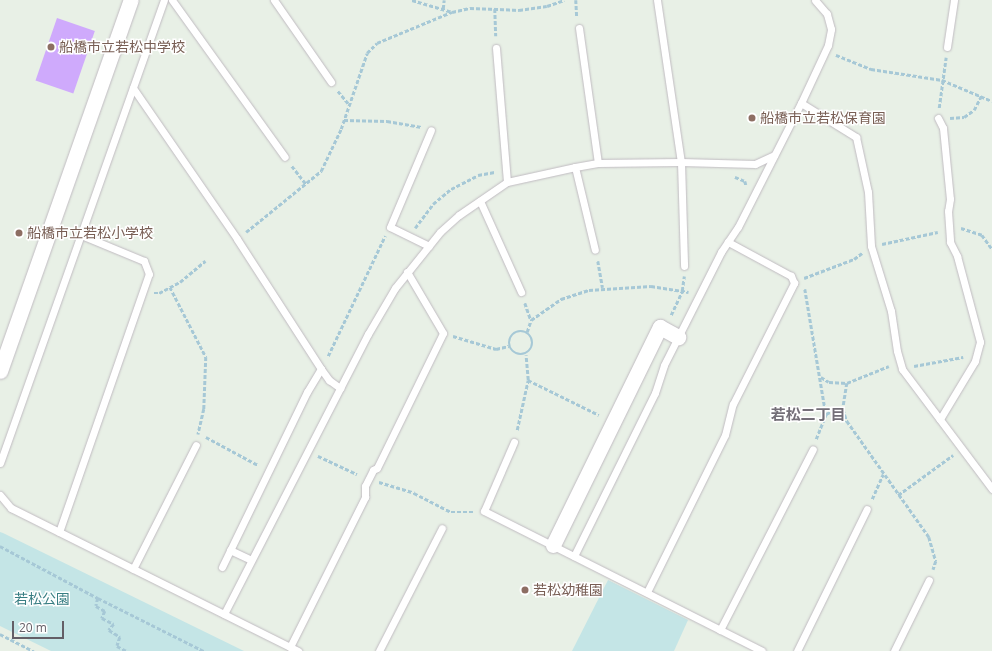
<!DOCTYPE html>
<html>
<head>
<meta charset="utf-8">
<style>
  body { margin:0 }
  #map { position:relative; width:992px; height:651px; overflow:hidden; background:#e8f0e6; font-family:"Open Sans","Noto Sans JP",sans-serif }
  div>[style] { position:absolute }
  .green>* { inset:0; background:#c4e5e6 }
  .water>* { inset:0; background:#cfaafc; transform-origin:0 0 }
  .path>* { height:2.5px; margin-top:-1.25px; transform-origin:0; background:repeating-linear-gradient(90deg,#a6c8d6 0 4px,transparent 0 6px) }
  .path>.ring { margin:-1.25px; padding:0; box-sizing:content-box; background:none; border:2.5px solid #a6c8d6; border-radius:50% }
  .roads { filter:drop-shadow(0 0 1px #c0bbc1) drop-shadow(0 0 1px #c0bbc1) }
  .lane>* { height:7px; margin:-3.5px; padding:0 3.5px; transform-origin:3.5px; border-radius:3.5px; background:#fff }
  .street>* { height:15px; margin:-7.5px; padding:0 7.5px; transform-origin:7.5px; border-radius:7.5px; background:#fff }
  .dots>* { width:11px; height:11px; translate:-50% -50%; box-sizing:border-box; border:2px solid #fff; border-radius:50% }
  span { translate:-50% -50%; white-space:nowrap; text-align:center; line-height:1.15; -webkit-text-stroke:3px #fff; paint-order:stroke }
  .education-label { font-size:14px; color:#785e54 }
  .left { translate:0 -50%; text-align:left }
  .park-label { font-size:14px; color:#387e83 }
  .neighbourhood-label { font-size:15px; color:#746f78; font-weight:700 }
  .scale { position:absolute; left:12px; top:621px; width:52px; height:18px; box-sizing:border-box; border:2px solid #635e66; border-top:0; padding-left:5px; font-size:12px; line-height:14px; white-space:nowrap; color:#635e66; -webkit-text-stroke:3px #fff; paint-order:stroke }
</style>
</head>
<body>
<div id="map">
  <div class="green">
    <div style="clip-path:polygon(0 532px,3px 533px,244px 651px,51px 651px,0 626px)"></div>
    <div style="clip-path:polygon(608px 580px,688px 620px,674px 651px,572px 651px)"></div>
  </div>
  <div class="water">
    <div style="left:57px;top:18px;width:40px;height:66px;rotate:19deg"></div>
  </div>
  <div class="path">
    <div style="left:412px;top:0;width:42px;rotate:16.7deg"></div>
    <div style="left:576px;top:0;width:17px;rotate:87deg"></div>
    <div style="left:443px;top:9px;width:9px;rotate:-84deg"></div>
    <div style="left:495px;top:9px;width:27px;rotate:88deg"></div>
    <div style="left:836px;top:55px;width:38px;rotate:22deg"></div>
    <div style="left:871px;top:69px;width:72px;rotate:8.8deg"></div>
    <div style="left:942px;top:80px;width:54px;rotate:22.8deg"></div>
    <div style="left:338px;top:91px;width:17px;rotate:50deg"></div>
    <div style="left:939px;top:108px;width:51px;rotate:-82.2deg"></div>
    <div style="left:950px;top:118px;width:14px;rotate:-4deg"></div>
    <div style="left:964px;top:117px;width:12px;rotate:-35deg"></div>
    <div style="left:974px;top:110px;width:16px;rotate:-63deg"></div>
    <div style="left:344px;top:120px;width:43px;rotate:1.3deg"></div>
    <div style="left:387px;top:121px;width:35px;rotate:10deg"></div>
    <div style="left:292px;top:166px;width:23px;rotate:52deg"></div>
    <div style="left:735px;top:177px;width:11px;rotate:22deg"></div>
    <div style="left:745px;top:181px;width:4px;rotate:76deg"></div>
    <div style="left:415px;top:228px;width:30px;rotate:-53deg"></div>
    <div style="left:433px;top:204px;width:23px;rotate:-40deg"></div>
    <div style="left:451px;top:189px;width:30px;rotate:-27deg"></div>
    <div style="left:478px;top:175px;width:17px;rotate:-10deg"></div>
    <div style="left:961px;top:228px;width:22px;rotate:18deg"></div>
    <div style="left:982px;top:235px;width:17px;rotate:54deg"></div>
    <div style="left:246px;top:232px;width:97px;rotate:-39.1deg"></div>
    <div style="left:321px;top:171px;width:47px;rotate:-64.5deg"></div>
    <div style="left:341px;top:129px;width:80px;rotate:-71.1deg"></div>
    <div style="left:367px;top:53px;width:14px;rotate:-45deg"></div>
    <div style="left:377px;top:43px;width:81px;rotate:-22.5deg"></div>
    <div style="left:452px;top:12px;width:18px;rotate:-13deg"></div>
    <div style="left:470px;top:8px;width:49px;rotate:2.3deg"></div>
    <div style="left:519px;top:10px;width:28px;rotate:-8deg"></div>
    <div style="left:547px;top:6px;width:18px;rotate:-19deg"></div>
    <div style="left:882px;top:244px;width:57px;rotate:-12.1deg"></div>
    <div style="left:598px;top:261px;width:27px;rotate:80deg"></div>
    <div style="left:804px;top:278px;width:53px;rotate:-20.8deg"></div>
    <div style="left:854px;top:259px;width:10px;rotate:-37deg"></div>
    <div style="left:170px;top:287px;width:79px;rotate:62.8deg"></div>
    <div style="left:206px;top:357px;width:52px;rotate:92.2deg"></div>
    <div style="left:204px;top:409px;width:26px;rotate:103deg"></div>
    <div style="left:805px;top:289px;width:127px;rotate:80.5deg"></div>
    <div style="left:154px;top:293px;width:5px"></div>
    <div style="left:159px;top:293px;width:24px;rotate:-28deg"></div>
    <div style="left:180px;top:282px;width:33px;rotate:-40deg"></div>
    <div style="left:525px;top:303px;width:18px;rotate:71deg"></div>
    <div style="left:671px;top:315px;width:26px;rotate:-65deg"></div>
    <div style="left:682px;top:291px;width:15px;rotate:-82deg"></div>
    <div class="ring" style="left:509px;top:331px;width:21.5px;height:21.5px"></div>
    <div style="left:527px;top:332px;width:13px;rotate:-72deg"></div>
    <div style="left:531px;top:320px;width:37px;rotate:-35deg"></div>
    <div style="left:561px;top:299px;width:29px;rotate:-18deg"></div>
    <div style="left:589px;top:290px;width:62px;rotate:-3.7deg"></div>
    <div style="left:651px;top:286px;width:38px;rotate:9deg"></div>
    <div style="left:453px;top:336px;width:45px;rotate:16.8deg"></div>
    <div style="left:496px;top:349px;width:13px;rotate:-13deg"></div>
    <div style="left:328px;top:356px;width:133px;rotate:-64.6deg"></div>
    <div style="left:914px;top:366px;width:50px;rotate:-10.4deg"></div>
    <div style="left:821px;top:377px;width:9px;rotate:32deg"></div>
    <div style="left:829px;top:382px;width:18px;rotate:3deg"></div>
    <div style="left:847px;top:383px;width:45px;rotate:-22deg"></div>
    <div style="left:528px;top:380px;width:79px;rotate:26.2deg"></div>
    <div style="left:847px;top:383px;width:26px;rotate:99deg"></div>
    <div style="left:843px;top:409px;width:13px;rotate:72deg"></div>
    <div style="left:847px;top:421px;width:142px;rotate:54.7deg"></div>
    <div style="left:929px;top:537px;width:25px;rotate:74deg"></div>
    <div style="left:936px;top:561px;width:9px;rotate:108deg"></div>
    <div style="left:517px;top:430px;width:51px;rotate:-77.6deg"></div>
    <div style="left:528px;top:380px;width:25px;rotate:-95deg"></div>
    <div style="left:206px;top:437px;width:59px;rotate:28.3deg"></div>
    <div style="left:816px;top:439px;width:27px;rotate:-68deg"></div>
    <div style="left:826px;top:414px;width:7px;rotate:-27deg"></div>
    <div style="left:832px;top:411px;width:14px;rotate:17deg"></div>
    <div style="left:318px;top:456px;width:43px;rotate:24.8deg"></div>
    <div style="left:379px;top:482px;width:37px;rotate:17deg"></div>
    <div style="left:414px;top:493px;width:42px;rotate:27.2deg"></div>
    <div style="left:451px;top:512px;width:22px"></div>
    <div style="left:898px;top:495px;width:68px;rotate:-36deg"></div>
    <div style="left:872px;top:499px;width:27px;rotate:-66deg"></div>
    <div style="left:0;top:546px;width:111px;rotate:28deg"></div>
    <div style="left:98px;top:598px;width:8px;rotate:104deg"></div>
    <div style="left:96px;top:606px;width:10px;rotate:29deg"></div>
    <div style="left:105px;top:611px;width:8px;rotate:113deg"></div>
    <div style="left:102px;top:618px;width:13px;rotate:27deg"></div>
    <div style="left:114px;top:624px;width:8px;rotate:130deg"></div>
    <div style="left:109px;top:630px;width:13px;rotate:32deg"></div>
    <div style="left:120px;top:637px;width:9px;rotate:108deg"></div>
    <div style="left:117px;top:646px;width:11px;rotate:27deg"></div>
    <div style="left:98px;top:598px;width:119px;rotate:26.6deg"></div>
    <div style="left:0;top:634px;width:38px;rotate:27deg"></div>
  </div>
  <div class="roads">
    <div class="lane">
      <div style="left:172px;top:0;width:193px;rotate:54.3deg"></div>
      <div style="left:274px;top:0;width:100px;rotate:55.2deg"></div>
      <div style="left:657px;top:0;width:164px;rotate:81.6deg"></div>
      <div style="left:681px;top:162px;width:104px;rotate:88.3deg"></div>
      <div style="left:579px;top:28px;width:136px;rotate:82deg"></div>
      <div style="left:947px;top:47px;width:48px;rotate:-81.5deg"></div>
      <div style="left:496px;top:48px;width:134px;rotate:85.3deg"></div>
      <div style="left:133px;top:88px;width:183px;rotate:55.4deg"></div>
      <div style="left:237px;top:239px;width:155px;rotate:57.1deg"></div>
      <div style="left:321px;top:369px;width:14px;rotate:54deg"></div>
      <div style="left:329px;top:380px;width:14px;rotate:36deg"></div>
      <div style="left:801px;top:103px;width:65px;rotate:31.7deg"></div>
      <div style="left:856px;top:137px;width:56px;rotate:77.7deg"></div>
      <div style="left:868px;top:192px;width:54px;rotate:86.8deg"></div>
      <div style="left:871px;top:246px;width:68px;rotate:72.9deg"></div>
      <div style="left:891px;top:311px;width:40px;rotate:81.5deg"></div>
      <div style="left:897px;top:351px;width:19px;rotate:74deg"></div>
      <div style="left:902px;top:369px;width:150px;rotate:53.1deg"></div>
      <div style="left:938px;top:118px;width:11px;rotate:63deg"></div>
      <div style="left:943px;top:128px;width:71px;rotate:84.4deg"></div>
      <div style="left:950px;top:199px;width:12px;rotate:99deg"></div>
      <div style="left:948px;top:211px;width:31px;rotate:86deg"></div>
      <div style="left:950px;top:242px;width:16px;rotate:63deg"></div>
      <div style="left:957px;top:256px;width:89px;rotate:75deg"></div>
      <div style="left:980px;top:342px;width:20px;rotate:105deg"></div>
      <div style="left:975px;top:361px;width:68px;rotate:121.1deg"></div>
      <div style="left:575px;top:167px;width:85px;rotate:76.5deg"></div>
      <div style="left:480px;top:201px;width:100px;rotate:65.7deg"></div>
      <div style="left:429px;top:246px;width:43px;rotate:-154deg"></div>
      <div style="left:390px;top:227px;width:105px;rotate:-67.1deg"></div>
      <div style="left:514px;top:442px;width:75px;rotate:113.5deg"></div>
      <div style="left:484px;top:511px;width:311px;rotate:26.7deg"></div>
      <div style="left:0;top:463px;width:491px;rotate:-70.5deg"></div>
      <div style="left:0;top:495px;width:17px;rotate:50deg"></div>
      <div style="left:11px;top:508px;width:321px;rotate:26.5deg"></div>
      <div style="left:59px;top:532px;width:273px;rotate:-70.8deg"></div>
      <div style="left:149px;top:274px;width:14px;rotate:-111deg"></div>
      <div style="left:144px;top:261px;width:68px;rotate:-157.6deg"></div>
      <div style="left:230px;top:550px;width:23px;rotate:25deg"></div>
      <div style="left:574px;top:556px;width:182px;rotate:-63.6deg"></div>
      <div style="left:655px;top:393px;width:29px;rotate:-72deg"></div>
      <div style="left:664px;top:365px;width:127px;rotate:-63.2deg"></div>
      <div style="left:721px;top:252px;width:30px;rotate:-56deg"></div>
      <div style="left:738px;top:227px;width:139px;rotate:-63.1deg"></div>
      <div style="left:801px;top:103px;width:64px;rotate:-65deg"></div>
      <div style="left:828px;top:45px;width:16px;rotate:-79deg"></div>
      <div style="left:831px;top:29px;width:16px;rotate:-105deg"></div>
      <div style="left:827px;top:14px;width:18px;rotate:-131deg"></div>
      <div style="left:222px;top:567px;width:195px;rotate:-64.1deg"></div>
      <div style="left:307px;top:392px;width:27px;rotate:-59deg"></div>
      <div style="left:133px;top:569px;width:139px;rotate:-63.1deg"></div>
      <div style="left:647px;top:592px;width:175px;rotate:-63.6deg"></div>
      <div style="left:725px;top:435px;width:32px;rotate:-76deg"></div>
      <div style="left:733px;top:404px;width:136px;rotate:-63.2deg"></div>
      <div style="left:794px;top:283px;width:8px;rotate:-113deg"></div>
      <div style="left:791px;top:276px;width:72px;rotate:-151.6deg"></div>
      <div style="left:224px;top:614px;width:315px;rotate:-62.8deg"></div>
      <div style="left:368px;top:334px;width:53px;rotate:-59.6deg"></div>
      <div style="left:395px;top:288px;width:72px;rotate:-51.2deg"></div>
      <div style="left:440px;top:232px;width:25px;rotate:-42deg"></div>
      <div style="left:459px;top:215px;width:58px;rotate:-34.5deg"></div>
      <div style="left:507px;top:182px;width:70px;rotate:-12.4deg"></div>
      <div style="left:575px;top:167px;width:23px;rotate:-10deg"></div>
      <div style="left:598px;top:163px;width:83px;rotate:-0.7deg"></div>
      <div style="left:681px;top:162px;width:74px;rotate:1.5deg"></div>
      <div style="left:755px;top:164px;width:21px;rotate:-25deg"></div>
      <div style="left:720px;top:630px;width:203px;rotate:-62.8deg"></div>
      <div style="left:290px;top:647px;width:168px;rotate:-63.4deg"></div>
      <div style="left:365px;top:497px;width:11px;rotate:-90deg"></div>
      <div style="left:365px;top:486px;width:18px;rotate:-63deg"></div>
      <div style="left:373px;top:470px;width:4px;rotate:-27deg"></div>
      <div style="left:377px;top:468px;width:150px;rotate:-63.9deg"></div>
      <div style="left:443px;top:333px;width:71px;rotate:-120.5deg"></div>
      <div style="left:379px;top:651px;width:138px;rotate:-62.9deg"></div>
      <div style="left:797px;top:651px;width:158px;rotate:-63.8deg"></div>
      <div style="left:894px;top:651px;width:79px;rotate:-63.8deg"></div>
    </div>
    <div class="street">
      <div style="left:0;top:371px;width:393px;rotate:-70.6deg"></div>
      <div style="left:553px;top:545px;width:243px;rotate:-63.9deg"></div>
      <div style="left:660px;top:327px;width:21px;rotate:29deg"></div>
    </div>
  </div>
  <div class="dots">
    <div style="left:51px;top:47px;background:#8d6e63"></div>
    <div style="left:752px;top:118px;background:#8d6e63"></div>
    <div style="left:19px;top:233px;background:#8d6e63"></div>
    <div style="left:525px;top:590px;background:#8d6e63"></div>
  </div>
  <div class="education-label">
    <span class="left" style="left:59px;top:47px">船橋市立若松中学校</span>
    <span class="left" style="left:760px;top:118px">船橋市立若松保育園</span>
    <span class="left" style="left:27px;top:233px">船橋市立若松小学校</span>
    <span class="left" style="left:533px;top:590px">若松幼稚園</span>
  </div>
  <div class="park-label">
    <span style="left:42px;top:599px">若松公園</span>
  </div>
  <div class="neighbourhood-label">
    <span style="left:808px;top:415px">若松二丁目</span>
  </div>
  <div class="scale">20 m</div>
</div>
</body>
</html>
